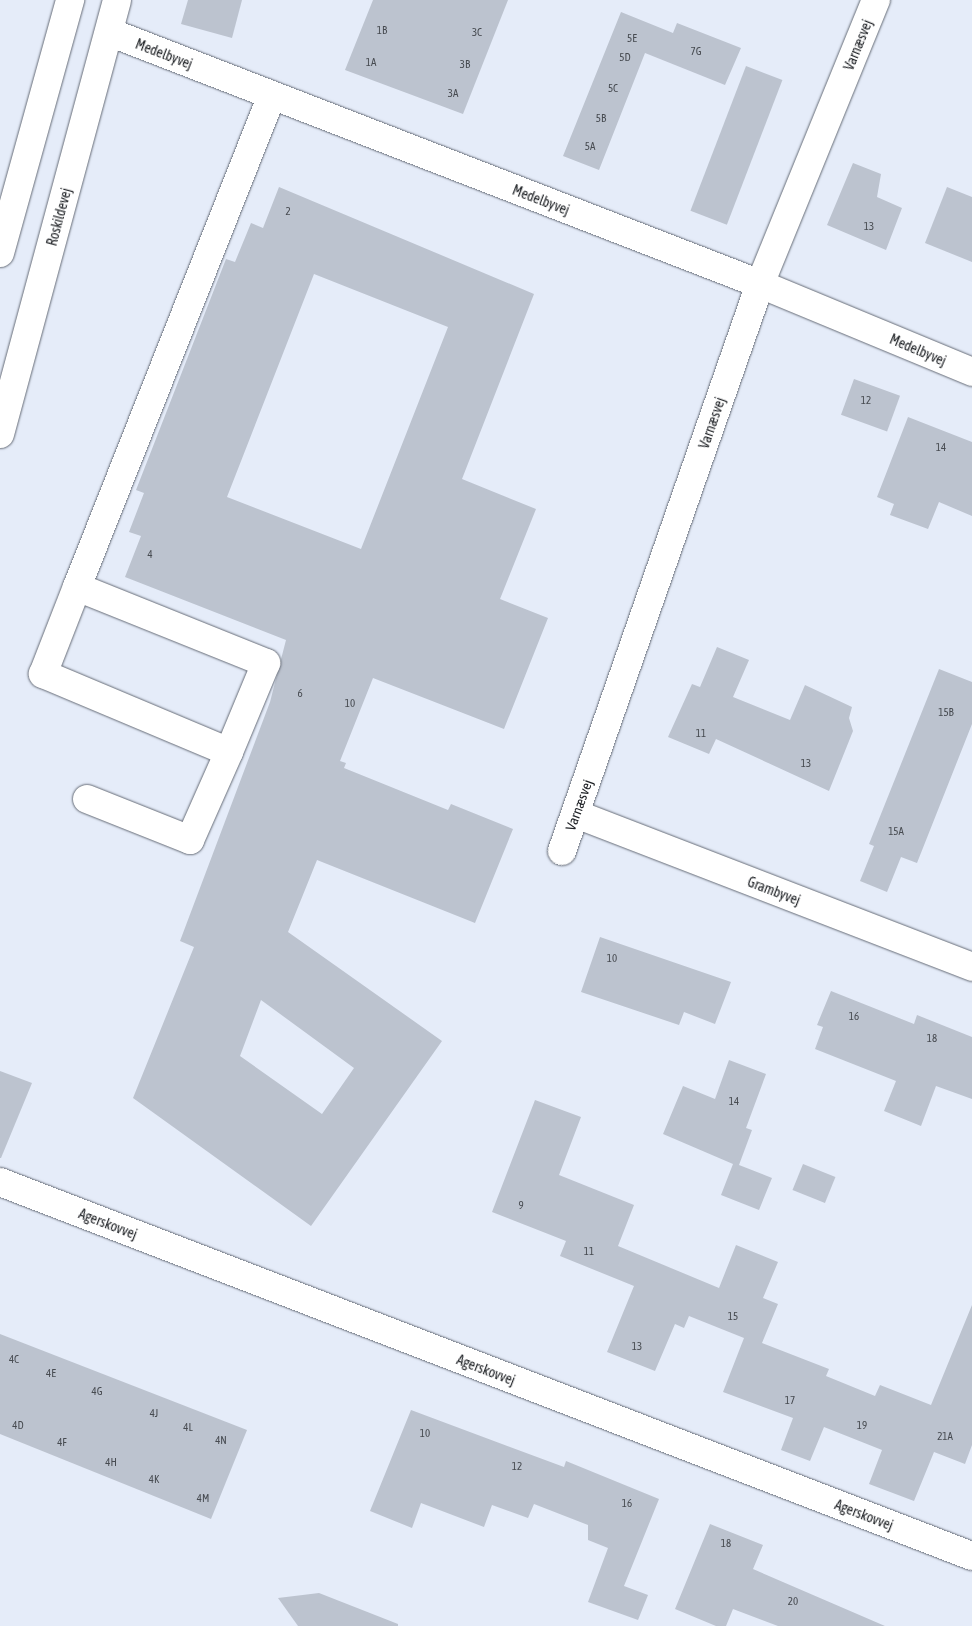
<!DOCTYPE html>
<html>
<head>
<meta charset="utf-8">
<style>
  body { margin:0 }
  #map { position:relative; width:972px; height:1626px; overflow:hidden; background:#e5ecf9; font-family:"Asap Condensed",sans-serif }
  div>[style] { position:absolute }
  .building>* { inset:0; background:#bcc3cf; transform-origin:0 0 }
  .roads { filter:drop-shadow(0 0 1px #666c77) drop-shadow(0 0 1px #666c77) }
  .minor>* { height:28px; margin:-14px; padding:0 14px; transform-origin:14px; border-radius:14px; background:#fff }
  .major>* { height:28px; margin:-14px; padding:0 14px; transform-origin:14px; border-radius:14px; background:#fff }
  span { translate:-50% -50%; white-space:nowrap; text-align:center; line-height:1.15; -webkit-text-stroke:4.5px #fff; paint-order:stroke }
  .number-label { font-size:11px; color:#474b51 }
  .number-label span { -webkit-text-stroke-width:0 }
  .street-label { font-size:14px; color:#202327 }
</style>
</head>
<body>
<div id="map">
  <div class="building">
    <div style="clip-path:polygon(188px 0,242px 0,232px 38px,181px 24px)"></div>
    <div style="clip-path:polygon(373px 0,508px 0,463px 114px,345px 70px)"></div>
    <div style="clip-path:polygon(621px 12px,673px 33px,677px 23px,741px 48px,725px 85px,645px 53px,599px 170px,563px 156px)"></div>
    <div style="left:746px;top:66px;width:39px;height:155px;rotate:21deg"></div>
    <div style="clip-path:polygon(853px 163px,881px 174px,877px 197px,902px 208px,886px 250px,827px 225px)"></div>
    <div style="clip-path:polygon(evenodd,279px 187px,534px 294px,462px 479px,536px 509px,500px 599px,548px 618px,504px 729px,373px 678px,340px 761px,346px 763px,344px 768px,448px 810px,451px 804px,513px 829px,475px 923px,317px 860px,288px 932px,442px 1041px,311px 1226px,133px 1098px,194px 947px,180px 941px,270px 702px,286px 640px,125px 577px,141px 536px,129px 532px,144px 493px,136px 490px,226px 259px,235px 262px,251px 223px,263px 228px,279px 187px,314px 274px,448px 327px,361px 549px,227px 497px,314px 274px,279px 187px,261px 1000px,354px 1068px,322px 1114px,240px 1056px,261px 1000px)"></div>
    <div style="clip-path:polygon(947px 187px,972px 197px,972px 262px,925px 243px)"></div>
    <div style="left:854px;top:379px;width:49px;height:38px;rotate:20deg"></div>
    <div style="clip-path:polygon(908px 417px,972px 442px,972px 516px,939px 502px,928px 529px,890px 515px,894px 504px,877px 497px)"></div>
    <div style="clip-path:polygon(717px 647px,749px 660px,733px 697px,790px 720px,805px 685px,852px 707px,849px 718px,853px 731px,829px 791px,716px 739px,709px 754px,668px 737px,692px 684px,700px 687px)"></div>
    <div style="clip-path:polygon(939px 669px,972px 682px,972px 724px,917px 863px,901px 857px,887px 892px,860px 881px,874px 846px,869px 844px)"></div>
    <div style="clip-path:polygon(600px 937px,731px 982px,715px 1024px,684px 1012px,679px 1025px,581px 992px)"></div>
    <div style="clip-path:polygon(831px 991px,914px 1024px,917px 1015px,972px 1037px,972px 1099px,936px 1086px,921px 1126px,884px 1111px,896px 1081px,815px 1049px,823px 1027px,817px 1025px)"></div>
    <div style="clip-path:polygon(729px 1060px,766px 1074px,746px 1128px,752px 1130px,739px 1165px,772px 1178px,759px 1210px,721px 1195px,733px 1164px,663px 1134px,683px 1086px,715px 1099px)"></div>
    <div style="clip-path:polygon(0 1071px,32px 1083px,1px 1158px,0 1158px)"></div>
    <div style="clip-path:polygon(535px 1100px,581px 1117px,559px 1175px,634px 1205px,618px 1246px,719px 1288px,736px 1245px,778px 1262px,763px 1298px,778px 1304px,762px 1343px,829px 1369px,826px 1376px,875px 1396px,880px 1385px,931px 1405px,972px 1305px,972px 1445px,965px 1464px,934px 1452px,914px 1501px,869px 1484px,882px 1450px,824px 1427px,810px 1461px,781px 1450px,793px 1418px,723px 1392px,744px 1338px,689px 1316px,684px 1328px,675px 1324px,655px 1371px,607px 1352px,634px 1286px,560px 1256px,566px 1241px,492px 1212px)"></div>
    <div style="left:803px;top:1164px;width:35px;height:28px;rotate:22deg"></div>
    <div style="clip-path:polygon(0 1334px,247px 1430px,211px 1519px,0 1434px)"></div>
    <div style="clip-path:polygon(411px 1410px,564px 1467px,566px 1461px,659px 1499px,624px 1586px,648px 1595px,638px 1620px,588px 1602px,608px 1548px,588px 1540px,588px 1525px,534px 1504px,528px 1518px,492px 1505px,484px 1527px,421px 1503px,412px 1528px,370px 1511px)"></div>
    <div style="clip-path:polygon(710px 1524px,763px 1545px,753px 1569px,885px 1626px,778px 1626px,733px 1609px,726px 1626px,716px 1626px,675px 1609px)"></div>
    <div style="clip-path:polygon(319px 1593px,398px 1624px,398px 1626px,298px 1626px,278px 1598px)"></div>
  </div>
  <div class="roads">
    <div class="minor">
      <div style="left:109px;top:32px;width:698px;rotate:21.16deg"></div>
      <div style="left:760px;top:284px;width:230px;rotate:22.5deg"></div>
      <div style="left:77px;top:587px;width:204px;rotate:21.9deg"></div>
      <div style="left:266px;top:663px;width:96px;rotate:112.6deg"></div>
      <div style="left:229px;top:752px;width:202px;rotate:-157.2deg"></div>
      <div style="left:43px;top:674px;width:93px;rotate:-68.7deg"></div>
      <div style="left:77px;top:587px;width:529px;rotate:-68.38deg"></div>
      <div style="left:87px;top:799px;width:111px;rotate:21.7deg"></div>
      <div style="left:190px;top:840px;width:96px;rotate:-66.1deg"></div>
      <div style="left:576px;top:814px;width:425px;rotate:21.1deg"></div>
      <div style="left:562px;top:851px;width:601px;rotate:-70.75deg"></div>
      <div style="left:760px;top:284px;width:307px;rotate:-67.8deg"></div>
      <div style="left:0;top:1182px;width:1041px;rotate:21.05deg"></div>
    </div>
    <div class="major">
      <div style="left:0;top:253px;width:263px;rotate:-74.5deg"></div>
      <div style="left:0;top:434px;width:449px;rotate:-74.9deg"></div>
    </div>
  </div>
  <div class="number-label">
    <span style="left:382px;top:30px">1B</span>
    <span style="left:477px;top:32px">3C</span>
    <span style="left:632px;top:38px">5E</span>
    <span style="left:696px;top:51px">7G</span>
    <span style="left:625px;top:57px">5D</span>
    <span style="left:371px;top:62px">1A</span>
    <span style="left:465px;top:64px">3B</span>
    <span style="left:613px;top:88px">5C</span>
    <span style="left:453px;top:93px">3A</span>
    <span style="left:601px;top:118px">5B</span>
    <span style="left:590px;top:146px">5A</span>
    <span style="left:288px;top:211px">2</span>
    <span style="left:869px;top:226px">13</span>
    <span style="left:866px;top:400px">12</span>
    <span style="left:941px;top:447px">14</span>
    <span style="left:150px;top:554px">4</span>
    <span style="left:300px;top:693px">6</span>
    <span style="left:350px;top:703px">10</span>
    <span style="left:946px;top:712px">15B</span>
    <span style="left:701px;top:733px">11</span>
    <span style="left:806px;top:763px">13</span>
    <span style="left:896px;top:831px">15A</span>
    <span style="left:612px;top:958px">10</span>
    <span style="left:854px;top:1016px">16</span>
    <span style="left:932px;top:1038px">18</span>
    <span style="left:734px;top:1101px">14</span>
    <span style="left:521px;top:1205px">9</span>
    <span style="left:589px;top:1251px">11</span>
    <span style="left:733px;top:1316px">15</span>
    <span style="left:637px;top:1346px">13</span>
    <span style="left:14px;top:1359px">4C</span>
    <span style="left:51px;top:1373px">4E</span>
    <span style="left:97px;top:1391px">4G</span>
    <span style="left:790px;top:1400px">17</span>
    <span style="left:154px;top:1413px">4J</span>
    <span style="left:18px;top:1425px">4D</span>
    <span style="left:862px;top:1425px">19</span>
    <span style="left:188px;top:1427px">4L</span>
    <span style="left:425px;top:1433px">10</span>
    <span style="left:945px;top:1436px">21A</span>
    <span style="left:221px;top:1440px">4N</span>
    <span style="left:62px;top:1442px">4F</span>
    <span style="left:111px;top:1462px">4H</span>
    <span style="left:517px;top:1466px">12</span>
    <span style="left:154px;top:1479px">4K</span>
    <span style="left:203px;top:1498px">4M</span>
    <span style="left:627px;top:1503px">16</span>
    <span style="left:726px;top:1543px">18</span>
    <span style="left:793px;top:1601px">20</span>
  </div>
  <div class="street-label">
    <span style="left:858px;top:45px;rotate:-68deg">Varnæsvej</span>
    <span style="left:164px;top:54px;rotate:21deg">Medelbyvej</span>
    <span style="left:541px;top:200px;rotate:21deg">Medelbyvej</span>
    <span style="left:59px;top:217px;rotate:-75deg">Roskildevej</span>
    <span style="left:918px;top:350px;rotate:23deg">Medelbyvej</span>
    <span style="left:712px;top:423px;rotate:-71deg">Varnæsvej</span>
    <span style="left:579px;top:805px;rotate:-70deg">Varnæsvej</span>
    <span style="left:774px;top:891px;rotate:21deg">Grambyvej</span>
    <span style="left:108px;top:1224px;rotate:21deg">Agerskovvej</span>
    <span style="left:486px;top:1370px;rotate:21deg">Agerskovvej</span>
    <span style="left:864px;top:1515px;rotate:21deg">Agerskovvej</span>
  </div>
</div>
</body>
</html>
